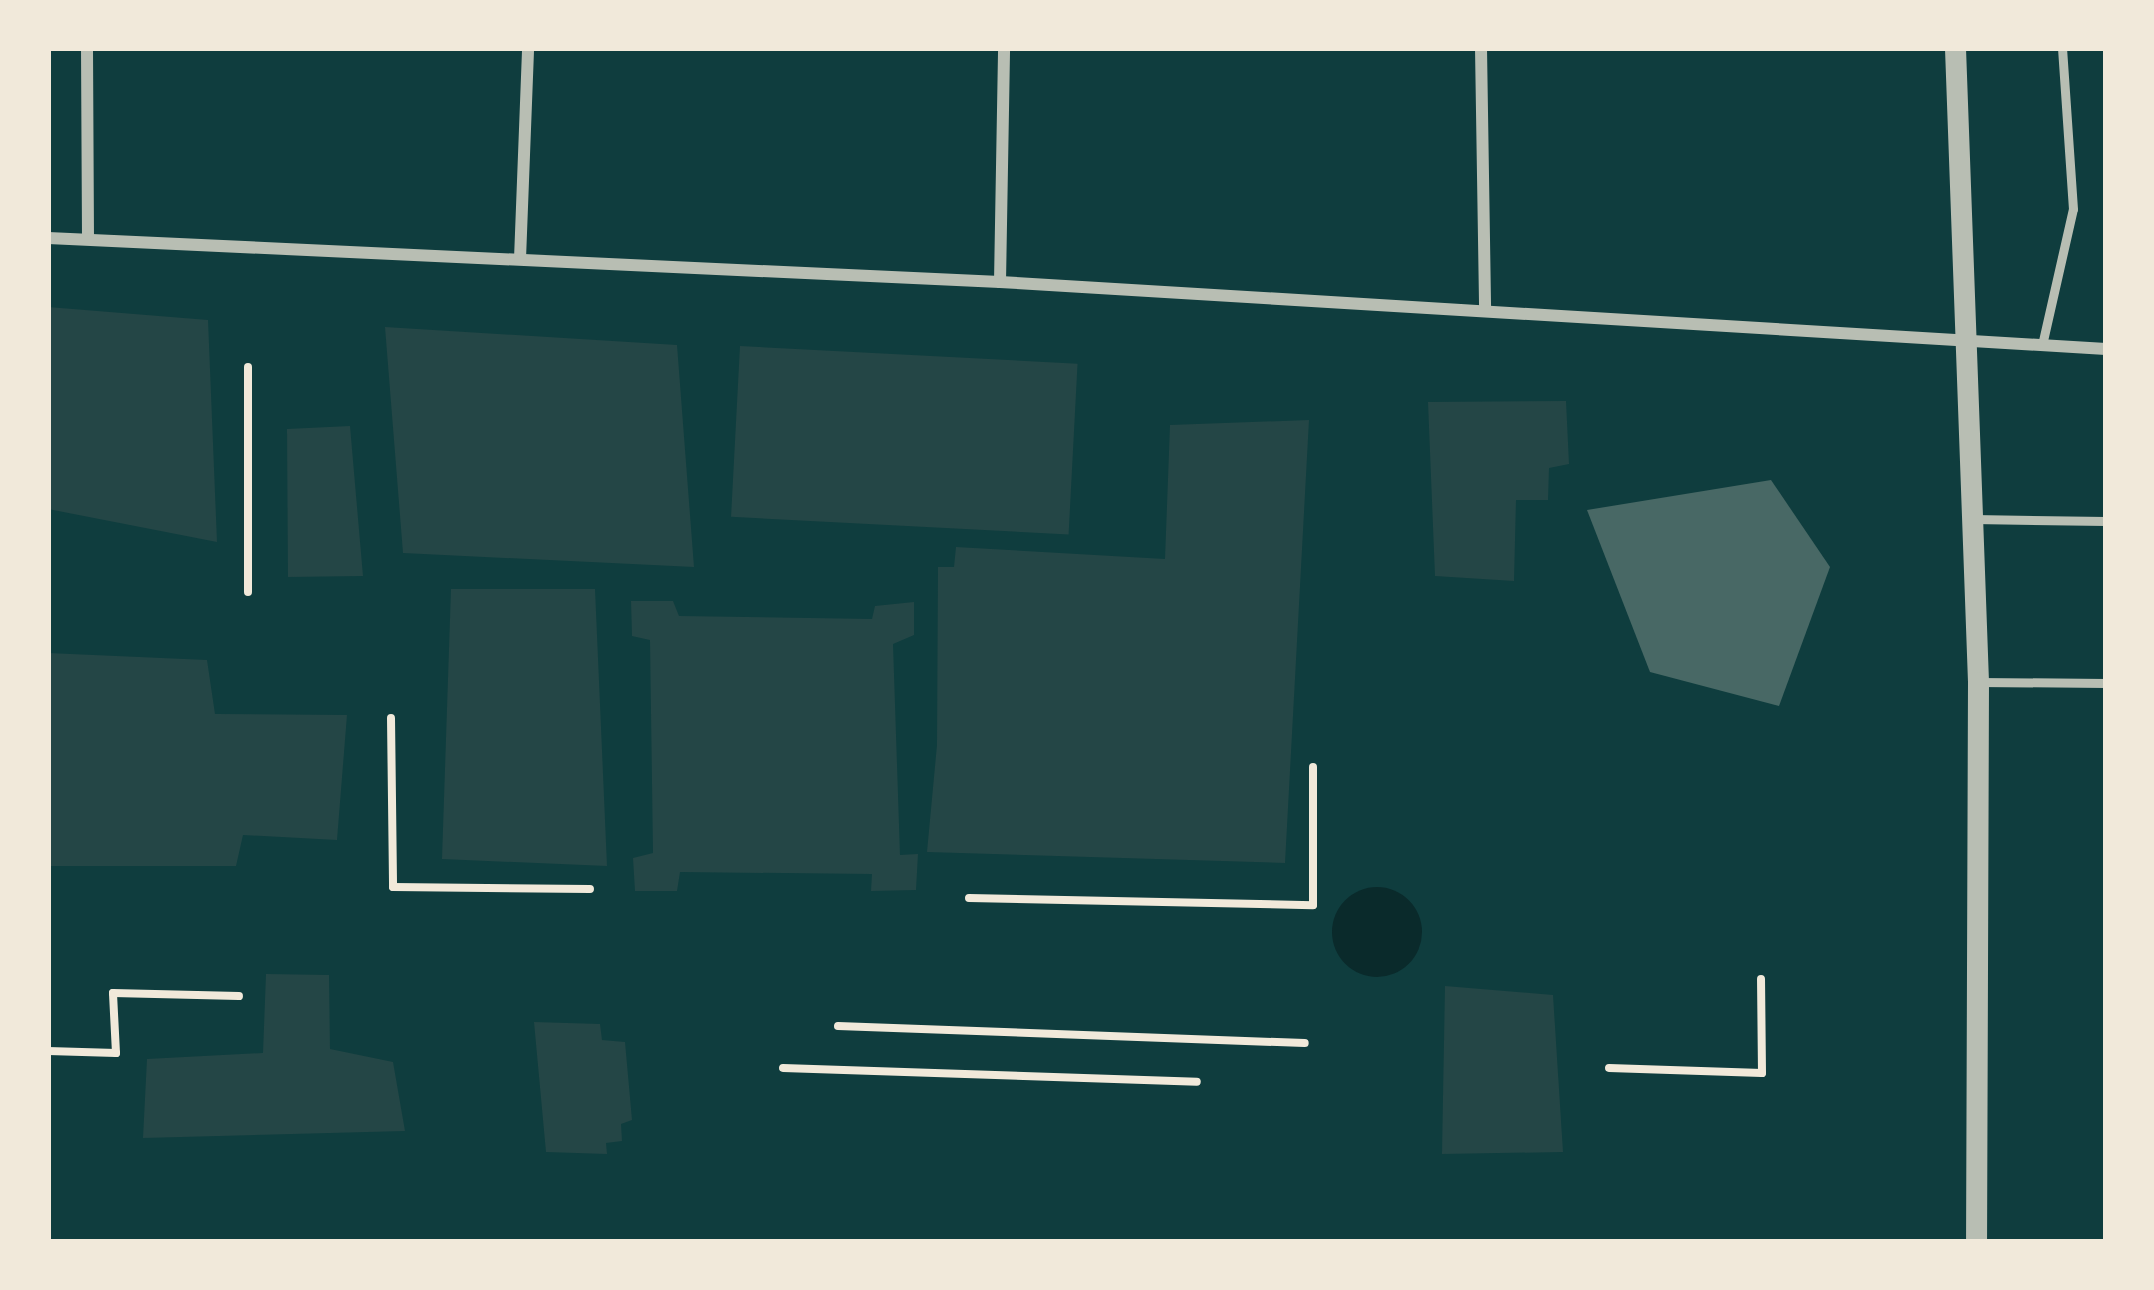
<!DOCTYPE html>
<html>
<head>
<meta charset="utf-8">
<style>
  body { margin:0 }
  #map { position:relative; width:2154px; height:1290px; overflow:hidden; background:#0f3d3e; font-family:Georgia,serif }
  div>[style] { position:absolute }
  .green>* { inset:0; background:#244646; transform-origin:0 0 }
  .water>* { inset:0; background:#0a2a2b }
  .round { border-radius:50% }
  .building>* { inset:0; background:#486865 }
  .path>* { height:8px; margin:-4px; padding:0 4px; transform-origin:4px; border-radius:4px; background:#f1e9da }
  .service>* { height:9px; margin:-4.5px; padding:0 4.5px; transform-origin:4.5px; border-radius:4.5px; background:#b8beb3 }
  .minor>* { height:12px; margin:-6px; padding:0 6px; transform-origin:6px; border-radius:6px; background:#b8beb3 }
  .tertiary>* { height:21px; margin:-10.5px; padding:0 10.5px; transform-origin:10.5px; border-radius:10.5px; background:#b8beb3 }
  span { translate:-50% -50%; white-space:nowrap; text-align:center; line-height:1.15; -webkit-text-stroke:12px #f1e9da; paint-order:stroke }
  .frame { position:absolute; inset:0; border:51px solid #f1e9da; pointer-events:none }
</style>
</head>
<body>
<div id="map">
  <div class="green">
    <div style="clip-path:polygon(48px 307px,208px 320px,217px 542px,48px 509px)"></div>
    <div style="clip-path:polygon(385px 327px,677px 345px,694px 567px,403px 553px)"></div>
    <div style="left:740px;top:346px;width:338px;height:171px;rotate:3deg"></div>
    <div style="clip-path:polygon(1566px 401px,1569px 464px,1549px 468px,1548px 500px,1516px 500px,1514px 581px,1435px 576px,1428px 402px)"></div>
    <div style="clip-path:polygon(1309px 420px,1285px 863px,927px 852px,937px 745px,938px 567px,954px 567px,956px 547px,1165px 559px,1170px 425px)"></div>
    <div style="clip-path:polygon(350px 426px,363px 576px,288px 577px,287px 429px)"></div>
    <div style="clip-path:polygon(451px 589px,595px 589px,607px 866px,442px 859px)"></div>
    <div style="clip-path:polygon(631px 601px,673px 601px,679px 616px,872px 619px,875px 606px,914px 602px,914px 635px,893px 644px,900px 855px,918px 854px,916px 890px,871px 891px,872px 874px,680px 872px,677px 891px,635px 891px,633px 858px,653px 853px,650px 640px,632px 636px)"></div>
    <div style="clip-path:polygon(48px 653px,207px 660px,215px 714px,347px 715px,337px 840px,243px 835px,236px 866px,48px 866px)"></div>
    <div style="clip-path:polygon(266px 974px,329px 975px,330px 1049px,393px 1062px,405px 1131px,143px 1138px,147px 1059px,263px 1053px)"></div>
    <div style="clip-path:polygon(1445px 986px,1553px 995px,1563px 1152px,1442px 1154px)"></div>
    <div style="clip-path:polygon(534px 1022px,600px 1024px,602px 1040px,625px 1042px,632px 1120px,621px 1124px,622px 1141px,606px 1143px,607px 1154px,546px 1152px)"></div>
  </div>
  <div class="water">
    <div class="round" style="left:1332px;top:887px;width:90px;height:90px"></div>
  </div>
  <div class="building">
    <div style="clip-path:polygon(1771px 480px,1830px 567px,1779px 706px,1650px 672px,1587px 510px)"></div>
  </div>
  <div class="path">
    <div style="left:248px;top:592px;width:225px;rotate:-90deg"></div>
    <div style="left:391px;top:718px;width:169px;rotate:89.3deg"></div>
    <div style="left:393px;top:887px;width:197px;rotate:0.6deg"></div>
    <div style="left:969px;top:898px;width:344px;rotate:1.2deg"></div>
    <div style="left:1313px;top:905px;width:138px;rotate:-90deg"></div>
    <div style="left:838px;top:1026px;width:467px;rotate:2.1deg"></div>
    <div style="left:48px;top:1051px;width:68px;rotate:1.7deg"></div>
    <div style="left:116px;top:1053px;width:60px;rotate:-92.9deg"></div>
    <div style="left:113px;top:993px;width:126px;rotate:1.4deg"></div>
    <div style="left:783px;top:1068px;width:414px;rotate:1.9deg"></div>
    <div style="left:1609px;top:1068px;width:153px;rotate:1.9deg"></div>
    <div style="left:1762px;top:1073px;width:94px;rotate:-90.6deg"></div>
  </div>
  <div class="service">
    <div style="left:2042px;top:345px;width:139px;rotate:-77.2deg"></div>
    <div style="left:2073px;top:209px;width:161px;rotate:-93.9deg"></div>
    <div style="left:1973px;top:519px;width:133px;rotate:0.9deg"></div>
    <div style="left:1978px;top:682px;width:128px;rotate:0.4deg"></div>
  </div>
  <div class="minor">
    <div style="left:87px;top:48px;width:191px;rotate:89.7deg"></div>
    <div style="left:1481px;top:48px;width:262px;rotate:89.1deg"></div>
    <div style="left:48px;top:238px;width:953px;rotate:2.65deg"></div>
    <div style="left:1000px;top:282px;width:1108px;rotate:3.47deg"></div>
    <div style="left:520px;top:259px;width:211px;rotate:-87.8deg"></div>
    <div style="left:1000px;top:282px;width:234px;rotate:-89deg"></div>
  </div>
  <div class="tertiary">
    <div style="left:1955px;top:48px;width:634px;rotate:87.92deg"></div>
    <div style="left:1978px;top:682px;width:560px;rotate:90.2deg"></div>
  </div>
  <div class="frame"></div>
</div>
</body>
</html>
